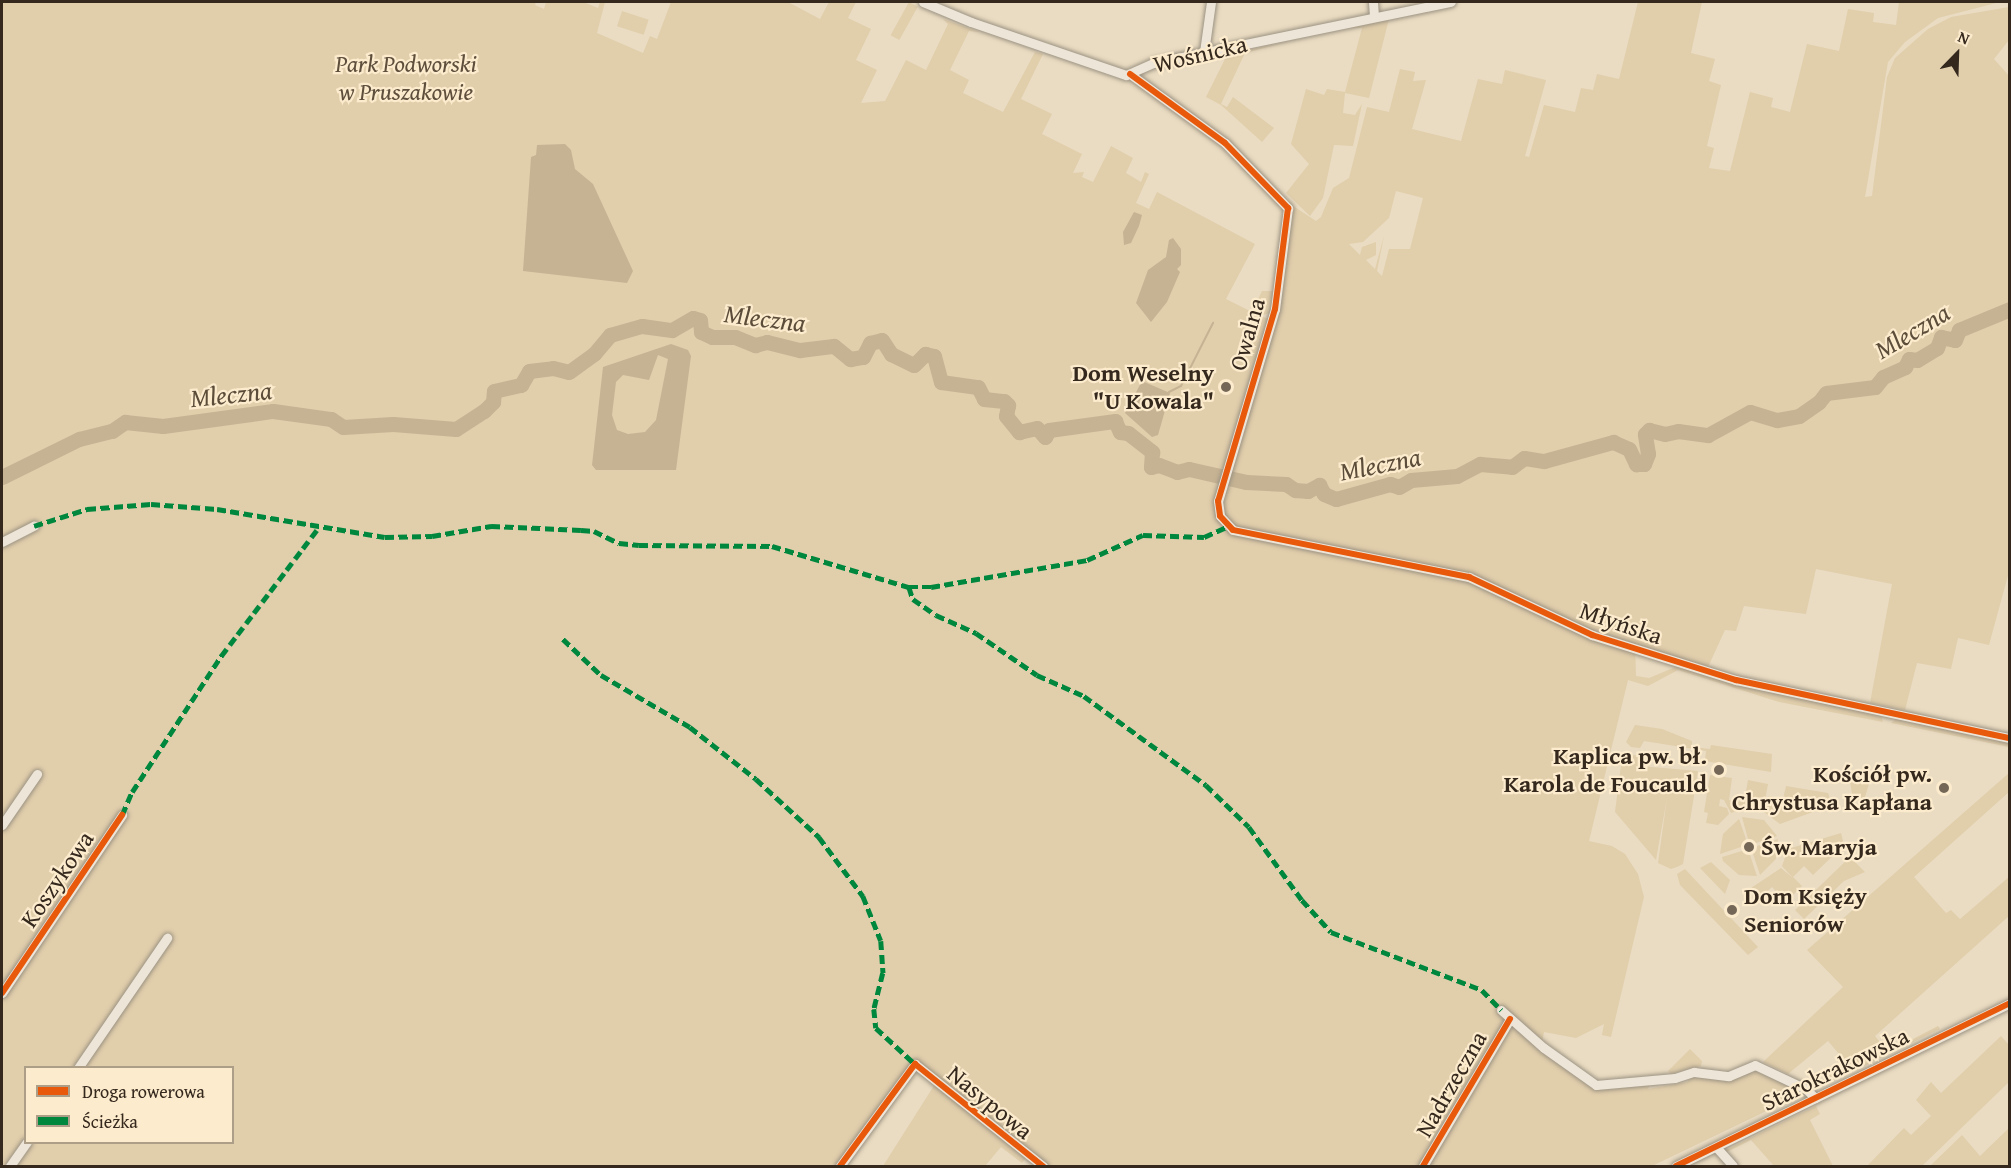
<!DOCTYPE html>
<html>
<head>
<meta charset="utf-8">
<style>
  body { margin:0 }
  #map { position:relative; width:2011px; height:1168px; overflow:hidden; background:#eadcc2; font-family:"Gentium Book Plus",serif }
  div>[style] { position:absolute }
  .green>* { inset:0; background:#e1ceab; transform-origin:0 0 }
  .water>* { inset:0; background:#c6b393 }
  .stream>* { height:2px; margin:-1px; padding:0 1px; transform-origin:1px; border-radius:1px; background:#c6b393 }
  .river>* { height:15px; margin:-7.5px; padding:0 7.5px; transform-origin:7.5px; border-radius:7.5px; background:#c6b393 }
  .roads { filter:drop-shadow(0 0 2px #9b9282) drop-shadow(0 0 2px #9b9282) }
  .minor>* { height:9px; margin:-4.5px; padding:0 4.5px; transform-origin:4.5px; border-radius:4.5px; background:#ede5d8 }
  .quiet>* { height:4.5px; margin-top:-2.25px; transform-origin:0; background:repeating-linear-gradient(90deg,#00873e 0 9px,transparent 0 13.5px) }
  .cycleway>* { height:6px; margin:-3px; padding:0 3px; transform-origin:3px; border-radius:3px; background:#e8590c }
  .dots>* { width:16px; height:16px; translate:-50% -50%; box-sizing:border-box; border:3px solid #fceccd; border-radius:50% }
  span { translate:-50% -50%; white-space:nowrap; text-align:center; line-height:1.15; -webkit-text-stroke:4.5px #fceccd; paint-order:stroke }
  .street-label { font-size:24px; color:#35281d }
  .park-label { font-size:24px; color:#5e4e3c; font-style:italic }
  .poi-label { font-size:24px; color:#35281d; font-weight:700 }
  .right { translate:-100% -50%; text-align:right }
  .left { translate:0 -50%; text-align:left }
  .water-label { font-size:26px; color:#5c4d3a; font-style:italic }
  .frame { position:absolute; inset:0; border:3px solid #35281d; pointer-events:none }
  .legend { position:absolute; left:24px; top:1066px; width:210px; height:78px; box-sizing:border-box; background:#fceccd; border:2px solid #ac9e87; margin:0; padding:8px 10px; list-style:none; font-size:18px; color:#35281d }
  .legend li { display:flex; align-items:center; gap:12px; height:30px }
  .legend b { width:30px; border:2px solid #ac9e87 }
  .north { position:absolute; left:1927px; top:24px; width:60px; height:60px; -webkit-text-stroke:4px #fceccd; paint-order:stroke; rotate:23deg; font-size:16px; font-weight:700; line-height:24px; text-align:center; color:#35281d }
  .north::after { content:''; display:block; margin:auto; width:21px; height:27px; background:#35281d; clip-path:polygon(50% 0,100% 100%,50% 72%,0 100%) }
</style>
</head>
<body>
<div id="map">
  <div class="green">
    <div style="clip-path:polygon(evenodd,2px 2px,536px 2px,535px 5px,544px 9px,546px 2px,583px 2px,598px 8px,600px 2px,605px 2px,597px 33px,643px 53px,650px 36px,657px 39px,671px 2px,788px 2px,820px 19px,829px 2px,856px 2px,848px 18px,871px 29px,856px 60px,877px 70px,861px 103px,885px 101px,906px 60px,926px 70px,948px 24px,943px 19px,979px 32px,969px 31px,950px 70px,969px 80px,963px 93px,1003px 112px,1035px 52px,1043px 54px,1021px 99px,1052px 114px,1042px 134px,1082px 154px,1073px 173px,1084px 172px,1082px 177px,1093px 182px,1111px 146px,1133px 158px,1126px 173px,1141px 182px,1145px 172px,1149px 174px,1136px 203px,1149px 209px,1157px 192px,1255px 244px,1226px 299px,1252px 312px,1262px 291px,1273px 291px,1270px 313px,1260px 316px,1269px 319px,1290px 204px,1316px 221px,1321px 217px,1333px 188px,1349px 178px,1367px 107px,1389px 112px,1400px 69px,1415px 72px,1413px 81px,1426px 80px,1412px 129px,1461px 141px,1478px 79px,1502px 84px,1505px 70px,1546px 80px,1525px 156px,1529px 157px,1544px 105px,1575px 112px,1581px 88px,1593px 90px,1597px 74px,1619px 79px,1638px 2px,1702px 2px,1691px 53px,1715px 59px,1709px 81px,1721px 85px,1707px 146px,1714px 148px,1709px 168px,1730px 171px,1750px 92px,1773px 98px,1771px 107px,1790px 112px,1807px 44px,1839px 51px,1848px 9px,1874px 13px,1873px 22px,1896px 25px,1899px 2px,2000px 2px,1938px 18px,1905px 42px,1888px 62px,1865px 197px,1872px 196px,1887px 77px,1895px 58px,1928px 29px,1951px 17px,2009px 7px,2009px 40px,1994px 59px,2010px 77px,2010px 568px,1989px 645px,1958px 638px,1951px 669px,1917px 663px,1905px 710px,1870px 703px,1892px 584px,1816px 569px,1806px 614px,1744px 606px,1736px 631px,1725px 630px,1708px 667px,1635px 644px,1636px 676px,1649px 678px,1678px 666px,1755px 689px,1880px 714px,1883px 722px,1779px 702px,1678px 670px,1648px 686px,1628px 680px,1589px 841px,1612px 846px,1625px 854px,1638px 874px,1644px 897px,1611px 1037px,1602px 1035px,1604px 1024px,1576px 1038px,1544px 1032px,1542px 1043px,1596px 1082px,1623px 1087px,1650px 1084px,1648px 1089px,1687px 1082px,1692px 1076px,1727px 1081px,1751px 1068px,1804px 1093px,1652px 1166px,1048px 1166px,917px 1061px,838px 1166px,2px 1166px,2px 2px,1396px 191px,1423px 198px,1410px 249px,1389px 249px,1382px 276px,1377px 271px,1384px 236px,1375px 269px,1366px 260px,1376px 255px,1376px 242px,1362px 247px,1360px 255px,1349px 244px,1363px 242px,1389px 218px,1396px 191px,2px 2px,26px 1068px,232px 1068px,232px 1142px,26px 1142px,26px 1068px)"></div>
    <div style="left:909px;top:2px;width:10px;height:38px;rotate:29deg"></div>
    <div style="left:622px;top:11px;width:28px;height:16px;rotate:18deg"></div>
    <div style="clip-path:polygon(1389px 19px,1369px 98px,1345px 93px,1343px 113px,1355px 115px,1362px 104px,1353px 146px,1334px 145px,1323px 198px,1310px 216px,1286px 193px,1309px 164px,1291px 144px,1306px 89px,1324px 95px,1327px 89px,1345px 92px,1362px 28px,1348px 28px)"></div>
    <div style="clip-path:polygon(1292px 41px,1245px 53px,1221px 104px,1227px 107px,1233px 97px,1274px 128px,1262px 142px,1221px 105px,1206px 97px,1226px 57px,1219px 56px)"></div>
    <div style="clip-path:polygon(1897px 718px,2009px 742px,2009px 747px,1891px 723px)"></div>
    <div style="clip-path:polygon(1635px 725px,1662px 729px,1692px 741px,1692px 747px,1710px 749px,1711px 745px,1772px 754px,1771px 772px,1705px 761px,1706px 751px,1644px 741px,1640px 748px,1631px 747px,1626px 742px)"></div>
    <div style="clip-path:polygon(1628px 754px,1639px 756px,1640px 766px,1698px 771px,1683px 864px,1677px 867px,1671px 869px,1658px 863px,1667px 798px,1656px 860px,1615px 812px,1622px 757px)"></div>
    <div style="clip-path:polygon(2009px 773px,2009px 792px,1914px 877px,1946px 913px,1951px 910px,1960px 919px,2009px 877px,2009px 916px,1875px 1036px,1888px 1052px,1938px 1026px,1940px 1029px,1821px 1087px,1814px 1087px,1845px 1061px,1828px 1041px,1788px 1074px,1763px 1062px,1843px 987px,1807px 950px)"></div>
    <div style="clip-path:polygon(1710px 775px,1732px 778px,1729px 800px,1744px 802px,1748px 780px,1768px 784px,1763px 811px,1746px 808px,1731px 813px,1724px 800px,1720px 799px,1719px 806px,1727px 808px,1729px 814px,1718px 825px,1706px 823px,1708px 813px,1704px 812px)"></div>
    <div style="clip-path:polygon(1849px 775px,1871px 777px,1865px 797px,1853px 800px)"></div>
    <div style="clip-path:polygon(1786px 786px,1828px 793px,1832px 805px,1780px 824px,1764px 812px,1768px 796px,1783px 799px)"></div>
    <div style="clip-path:polygon(1742px 817px,1764px 820px,1777px 836px,1756px 843px,1748px 839px)"></div>
    <div style="clip-path:polygon(1739px 819px,1746px 839px,1741px 847px,1720px 854px,1723px 834px)"></div>
    <div style="clip-path:polygon(1841px 833px,1844px 845px,1813px 875px,1804px 866px,1793px 877px,1802px 886px,1786px 902px,1772px 887px,1760px 898px,1751px 888px,1781px 868px,1793px 878px,1782px 866px,1788px 849px)"></div>
    <div style="clip-path:polygon(1778px 839px,1776px 859px,1760px 875px,1753px 854px,1757px 846px)"></div>
    <div style="clip-path:polygon(1742px 851px,1750px 855px,1757px 876px,1739px 875px,1723px 861px,1722px 857px)"></div>
    <div style="clip-path:polygon(1850px 857px,1865px 872px,1844px 881px,1804px 919px,1795px 910px)"></div>
    <div style="clip-path:polygon(1711px 862px,1730px 880px,1725px 894px,1700px 868px)"></div>
    <div style="clip-path:polygon(1685px 869px,1758px 947px,1748px 955px,1680px 885px,1677px 874px)"></div>
    <div style="clip-path:polygon(2001px 1036px,2009px 1045px,2009px 1082px,1922px 1166px,1867px 1166px,1904px 1128px,1911px 1135px,1931px 1116px,1916px 1100px,1931px 1082px,1941px 1093px)"></div>
    <div style="clip-path:polygon(1690px 1049px,1702px 1061px,1701px 1066px,1671px 1074px,1668px 1071px)"></div>
    <div style="clip-path:polygon(935px 1084px,1026px 1158px,1022px 1163px,1001px 1147px,985px 1166px,883px 1166px)"></div>
    <div style="clip-path:polygon(1816px 1106px,1820px 1114px,1810px 1120px,1833px 1166px,1774px 1166px,1751px 1140px,1727px 1152px,1732px 1162px,1724px 1151px)"></div>
    <div style="clip-path:polygon(2009px 1128px,2009px 1166px,1930px 1166px,1962px 1135px,1980px 1156px)"></div>
  </div>
  <div class="water">
    <div style="clip-path:polygon(565px 144px,571px 150px,575px 169px,593px 184px,633px 271px,627px 283px,523px 271px,531px 157px,536px 155px,537px 145px)"></div>
    <div style="clip-path:polygon(1134px 212px,1142px 215px,1139px 226px,1131px 243px,1124px 245px,1123px 232px)"></div>
    <div style="clip-path:polygon(1173px 238px,1181px 249px,1181px 265px,1177px 269px,1180px 272px,1167px 302px,1151px 322px,1136px 303px,1148px 270px,1166px 257px,1169px 240px)"></div>
    <div style="clip-path:polygon(evenodd,671px 344px,688px 350px,691px 356px,676px 470px,596px 470px,592px 465px,603px 367px,671px 344px,658px 355px,668px 359px,656px 420px,645px 432px,628px 434px,617px 430px,612px 415px,616px 382px,623px 375px,649px 380px,658px 355px)"></div>
    <div style="clip-path:polygon(1142px 381px,1170px 393px,1158px 435px,1152px 437px,1125px 413px)"></div>
  </div>
  <div class="stream">
    <div style="left:1169px;top:392px;width:13px;rotate:-27deg"></div>
    <div style="left:1181px;top:386px;width:71px;rotate:-63.1deg"></div>
  </div>
  <div class="river">
    <div style="left:2px;top:477px;width:86px;rotate:-26.3deg"></div>
    <div style="left:79px;top:439px;width:34px;rotate:-14deg"></div>
    <div style="left:112px;top:431px;width:16px;rotate:-35deg"></div>
    <div style="left:125px;top:422px;width:38px;rotate:6deg"></div>
    <div style="left:163px;top:426px;width:111px;rotate:-7.8deg"></div>
    <div style="left:273px;top:411px;width:59px;rotate:7.9deg"></div>
    <div style="left:331px;top:419px;width:14px;rotate:34deg"></div>
    <div style="left:343px;top:427px;width:50px;rotate:-3.4deg"></div>
    <div style="left:393px;top:424px;width:63px;rotate:4.5deg"></div>
    <div style="left:456px;top:429px;width:33px;rotate:-33deg"></div>
    <div style="left:484px;top:411px;width:13px;rotate:-45deg"></div>
    <div style="left:493px;top:402px;width:11px;rotate:-85deg"></div>
    <div style="left:494px;top:391px;width:28px;rotate:-13deg"></div>
    <div style="left:521px;top:385px;width:16px;rotate:-60deg"></div>
    <div style="left:529px;top:371px;width:24px;rotate:-7deg"></div>
    <div style="left:553px;top:368px;width:16px;rotate:14deg"></div>
    <div style="left:569px;top:372px;width:31px;rotate:-36deg"></div>
    <div style="left:594px;top:354px;width:25px;rotate:-50deg"></div>
    <div style="left:610px;top:335px;width:33px;rotate:-16deg"></div>
    <div style="left:642px;top:326px;width:30px;rotate:8deg"></div>
    <div style="left:672px;top:330px;width:24px;rotate:-30deg"></div>
    <div style="left:693px;top:318px;width:7px;rotate:16deg"></div>
    <div style="left:700px;top:320px;width:12px;rotate:85deg"></div>
    <div style="left:701px;top:332px;width:12px;rotate:24deg"></div>
    <div style="left:712px;top:337px;width:23px"></div>
    <div style="left:735px;top:337px;width:22px;rotate:22deg"></div>
    <div style="left:755px;top:345px;width:12px;rotate:-14deg"></div>
    <div style="left:767px;top:342px;width:34px;rotate:14deg"></div>
    <div style="left:800px;top:350px;width:34px;rotate:-7deg"></div>
    <div style="left:834px;top:346px;width:21px;rotate:39deg"></div>
    <div style="left:850px;top:359px;width:13px;rotate:-9deg"></div>
    <div style="left:863px;top:357px;width:16px;rotate:-63deg"></div>
    <div style="left:870px;top:343px;width:12px;rotate:-14deg"></div>
    <div style="left:882px;top:340px;width:17px;rotate:57deg"></div>
    <div style="left:891px;top:354px;width:25px;rotate:26deg"></div>
    <div style="left:914px;top:365px;width:16px;rotate:-45deg"></div>
    <div style="left:925px;top:354px;width:9px;rotate:13deg"></div>
    <div style="left:934px;top:356px;width:27px;rotate:75deg"></div>
    <div style="left:941px;top:382px;width:37px;rotate:8deg"></div>
    <div style="left:978px;top:387px;width:13px;rotate:63deg"></div>
    <div style="left:984px;top:399px;width:20px;rotate:6deg"></div>
    <div style="left:1004px;top:401px;width:6px;rotate:45deg"></div>
    <div style="left:1008px;top:405px;width:11px;rotate:100deg"></div>
    <div style="left:1006px;top:416px;width:21px;rotate:51deg"></div>
    <div style="left:1019px;top:432px;width:18px;rotate:-13deg"></div>
    <div style="left:1037px;top:428px;width:12px;rotate:48deg"></div>
    <div style="left:1045px;top:437px;width:8px;rotate:-60deg"></div>
    <div style="left:1049px;top:430px;width:67px;rotate:-7.8deg"></div>
    <div style="left:1115px;top:421px;width:12px;rotate:66deg"></div>
    <div style="left:1120px;top:432px;width:8px;rotate:7deg"></div>
    <div style="left:1128px;top:433px;width:31px;rotate:38deg"></div>
    <div style="left:1152px;top:452px;width:15px;rotate:94deg"></div>
    <div style="left:1151px;top:467px;width:8px;rotate:-14deg"></div>
    <div style="left:1159px;top:465px;width:19px;rotate:21deg"></div>
    <div style="left:1177px;top:472px;width:12px;rotate:-14deg"></div>
    <div style="left:1189px;top:469px;width:58px;rotate:12.8deg"></div>
    <div style="left:1246px;top:482px;width:40px;rotate:2.9deg"></div>
    <div style="left:1286px;top:484px;width:11px;rotate:34deg"></div>
    <div style="left:1295px;top:490px;width:13px;rotate:4deg"></div>
    <div style="left:1308px;top:491px;width:13px;rotate:-29deg"></div>
    <div style="left:1319px;top:485px;width:10px;rotate:61deg"></div>
    <div style="left:1324px;top:494px;width:13px;rotate:23deg"></div>
    <div style="left:1336px;top:499px;width:56px;rotate:-15.5deg"></div>
    <div style="left:1390px;top:484px;width:9px;rotate:18deg"></div>
    <div style="left:1399px;top:487px;width:14px;rotate:-30deg"></div>
    <div style="left:1411px;top:480px;width:46px;rotate:-5deg"></div>
    <div style="left:1457px;top:476px;width:26px;rotate:-28deg"></div>
    <div style="left:1480px;top:464px;width:32px;rotate:5deg"></div>
    <div style="left:1512px;top:467px;width:15px;rotate:-37deg"></div>
    <div style="left:1524px;top:458px;width:20px;rotate:9deg"></div>
    <div style="left:1544px;top:461px;width:72px;rotate:-15.4deg"></div>
    <div style="left:1613px;top:442px;width:17px;rotate:24deg"></div>
    <div style="left:1629px;top:449px;width:17px;rotate:65deg"></div>
    <div style="left:1636px;top:464px;width:8px"></div>
    <div style="left:1644px;top:464px;width:11px;rotate:-68deg"></div>
    <div style="left:1648px;top:454px;width:20px;rotate:-99deg"></div>
    <div style="left:1645px;top:434px;width:6px;rotate:-45deg"></div>
    <div style="left:1649px;top:430px;width:16px;rotate:14deg"></div>
    <div style="left:1665px;top:434px;width:13px;rotate:-13deg"></div>
    <div style="left:1678px;top:431px;width:30px;rotate:8deg"></div>
    <div style="left:1708px;top:435px;width:48px;rotate:-28.7deg"></div>
    <div style="left:1750px;top:412px;width:28px;rotate:17deg"></div>
    <div style="left:1777px;top:420px;width:22px;rotate:-10deg"></div>
    <div style="left:1799px;top:416px;width:24px;rotate:-35deg"></div>
    <div style="left:1819px;top:402px;width:11px;rotate:-52deg"></div>
    <div style="left:1826px;top:393px;width:49px;rotate:-7deg"></div>
    <div style="left:1875px;top:387px;width:13px;rotate:-51deg"></div>
    <div style="left:1883px;top:377px;width:24px;rotate:-24deg"></div>
    <div style="left:1905px;top:367px;width:9px;rotate:-63deg"></div>
    <div style="left:1909px;top:359px;width:8px;rotate:7deg"></div>
    <div style="left:1917px;top:360px;width:23px;rotate:-31deg"></div>
    <div style="left:1937px;top:348px;width:12px;rotate:-70deg"></div>
    <div style="left:1941px;top:337px;width:14px;rotate:12deg"></div>
    <div style="left:1955px;top:340px;width:11px;rotate:-68deg"></div>
    <div style="left:1959px;top:330px;width:55px;rotate:-22.4deg"></div>
  </div>
  <div class="roads">
    <div class="minor">
      <div style="left:923px;top:2px;width:52px;rotate:22.6deg"></div>
      <div style="left:971px;top:22px;width:164px;rotate:18.9deg"></div>
      <div style="left:1126px;top:75px;width:30px;rotate:-24deg"></div>
      <div style="left:1153px;top:63px;width:304px;rotate:-11.6deg"></div>
      <div style="left:1373px;top:2px;width:14px;rotate:86deg"></div>
      <div style="left:1204px;top:52px;width:50px;rotate:-82deg"></div>
      <div style="left:1130px;top:74px;width:117px;rotate:36deg"></div>
      <div style="left:1225px;top:143px;width:91px;rotate:45.9deg"></div>
      <div style="left:1288px;top:208px;width:102px;rotate:97.3deg"></div>
      <div style="left:1275px;top:309px;width:200px;rotate:106.5deg"></div>
      <div style="left:1218px;top:501px;width:15px;rotate:82deg"></div>
      <div style="left:1220px;top:516px;width:19px;rotate:47deg"></div>
      <div style="left:1233px;top:530px;width:241px;rotate:11.3deg"></div>
      <div style="left:1469px;top:577px;width:136px;rotate:25.2deg"></div>
      <div style="left:1592px;top:635px;width:151px;rotate:17.4deg"></div>
      <div style="left:1736px;top:680px;width:280px;rotate:12deg"></div>
      <div style="left:2px;top:542px;width:36px;rotate:-27deg"></div>
      <div style="left:2px;top:825px;width:62px;rotate:-55.5deg"></div>
      <div style="left:2px;top:993px;width:215px;rotate:-56deg"></div>
      <div style="left:1501px;top:1010px;width:57px;rotate:41.5deg"></div>
      <div style="left:1544px;top:1048px;width:64px;rotate:35.4deg"></div>
      <div style="left:1596px;top:1085px;width:79px;rotate:-5.1deg"></div>
      <div style="left:1675px;top:1078px;width:20px;rotate:-18deg"></div>
      <div style="left:1694px;top:1072px;width:35px;rotate:7deg"></div>
      <div style="left:1729px;top:1076px;width:28px;rotate:-23deg"></div>
      <div style="left:1755px;top:1065px;width:56px;rotate:25.2deg"></div>
      <div style="left:1806px;top:1089px;width:13px;rotate:45deg"></div>
      <div style="left:78px;top:1068px;width:158px;rotate:-55.6deg"></div>
      <div style="left:1716px;top:1147px;width:25px;rotate:48deg"></div>
      <div style="left:10px;top:1166px;width:29px;rotate:-55deg"></div>
      <div style="left:840px;top:1166px;width:127px;rotate:-53.7deg"></div>
      <div style="left:915px;top:1064px;width:164px;rotate:38.6deg"></div>
      <div style="left:1423px;top:1166px;width:171px;rotate:-59.4deg"></div>
      <div style="left:1676px;top:1166px;width:372px;rotate:-26deg"></div>
    </div>
  </div>
  <div class="quiet">
    <div style="left:34px;top:526px;width:56px;rotate:-17.8deg"></div>
    <div style="left:87px;top:509px;width:64px;rotate:-4.5deg"></div>
    <div style="left:151px;top:504px;width:66px;rotate:4.3deg"></div>
    <div style="left:217px;top:509px;width:170px;rotate:9.5deg"></div>
    <div style="left:385px;top:537px;width:47px;rotate:-1.2deg"></div>
    <div style="left:432px;top:536px;width:60px;rotate:-9.6deg"></div>
    <div style="left:491px;top:526px;width:90px;rotate:2.5deg"></div>
    <div style="left:581px;top:530px;width:13px;rotate:4deg"></div>
    <div style="left:594px;top:531px;width:28px;rotate:26deg"></div>
    <div style="left:619px;top:543px;width:20px;rotate:6deg"></div>
    <div style="left:639px;top:545px;width:133px;rotate:0.4deg"></div>
    <div style="left:772px;top:546px;width:143px;rotate:16.7deg"></div>
    <div style="left:909px;top:587px;width:22px"></div>
    <div style="left:931px;top:587px;width:158px;rotate:-9.8deg"></div>
    <div style="left:1087px;top:560px;width:61px;rotate:-24.1deg"></div>
    <div style="left:1143px;top:535px;width:61px;rotate:1.9deg"></div>
    <div style="left:1204px;top:537px;width:27px;rotate:-24deg"></div>
    <div style="left:909px;top:587px;width:13px;rotate:72deg"></div>
    <div style="left:913px;top:599px;width:28px;rotate:35deg"></div>
    <div style="left:936px;top:615px;width:44px;rotate:24.2deg"></div>
    <div style="left:976px;top:633px;width:74px;rotate:34.5deg"></div>
    <div style="left:1037px;top:675px;width:51px;rotate:24.1deg"></div>
    <div style="left:1084px;top:696px;width:151px;rotate:36.1deg"></div>
    <div style="left:1206px;top:785px;width:60px;rotate:44.3deg"></div>
    <div style="left:1249px;top:827px;width:90px;rotate:54deg"></div>
    <div style="left:1302px;top:900px;width:43px;rotate:47.8deg"></div>
    <div style="left:1331px;top:932px;width:162px;rotate:21deg"></div>
    <div style="left:1482px;top:990px;width:28px;rotate:46deg"></div>
    <div style="left:563px;top:639px;width:52px;rotate:43.5deg"></div>
    <div style="left:601px;top:675px;width:103px;rotate:30.3deg"></div>
    <div style="left:690px;top:727px;width:84px;rotate:38.2deg"></div>
    <div style="left:756px;top:779px;width:86px;rotate:42.6deg"></div>
    <div style="left:819px;top:837px;width:74px;rotate:53.3deg"></div>
    <div style="left:863px;top:896px;width:48px;rotate:68.2deg"></div>
    <div style="left:881px;top:941px;width:32px;rotate:86deg"></div>
    <div style="left:883px;top:973px;width:37px;rotate:104deg"></div>
    <div style="left:874px;top:1009px;width:19px;rotate:84deg"></div>
    <div style="left:876px;top:1028px;width:53px;rotate:42.7deg"></div>
    <div style="left:122px;top:815px;width:25px;rotate:-67deg"></div>
    <div style="left:132px;top:792px;width:163px;rotate:-56.8deg"></div>
    <div style="left:221px;top:656px;width:161px;rotate:-52.8deg"></div>
  </div>
  <div class="cycleway">
    <div style="left:1130px;top:74px;width:117px;rotate:36deg"></div>
    <div style="left:1225px;top:143px;width:91px;rotate:45.9deg"></div>
    <div style="left:1288px;top:208px;width:102px;rotate:97.3deg"></div>
    <div style="left:1275px;top:309px;width:200px;rotate:106.5deg"></div>
    <div style="left:1218px;top:501px;width:15px;rotate:82deg"></div>
    <div style="left:1220px;top:516px;width:19px;rotate:47deg"></div>
    <div style="left:1233px;top:530px;width:241px;rotate:11.3deg"></div>
    <div style="left:1469px;top:577px;width:136px;rotate:25.2deg"></div>
    <div style="left:1592px;top:635px;width:151px;rotate:17.4deg"></div>
    <div style="left:1736px;top:680px;width:280px;rotate:12deg"></div>
    <div style="left:2px;top:993px;width:215px;rotate:-56deg"></div>
    <div style="left:840px;top:1166px;width:127px;rotate:-53.7deg"></div>
    <div style="left:915px;top:1064px;width:164px;rotate:38.6deg"></div>
    <div style="left:1423px;top:1166px;width:171px;rotate:-59.4deg"></div>
    <div style="left:1676px;top:1166px;width:372px;rotate:-26deg"></div>
  </div>
  <div class="dots">
    <div style="left:1226px;top:387px;background:#746757"></div>
    <div style="left:1719px;top:770px;background:#746757"></div>
    <div style="left:1944px;top:788px;background:#746757"></div>
    <div style="left:1749px;top:847px;background:#746757"></div>
    <div style="left:1732px;top:910px;background:#746757"></div>
  </div>
  <div class="street-label">
    <span style="left:1200px;top:54px;rotate:-13deg">Wośnicka</span>
    <span style="left:1247px;top:334px;rotate:-74deg">Owalna</span>
    <span style="left:1621px;top:623px;rotate:19deg">Młyńska</span>
    <span style="left:57px;top:879px;rotate:-56deg">Koszykowa</span>
    <span style="left:1835px;top:1069px;rotate:-26deg">Starokrakowska</span>
    <span style="left:1451px;top:1084px;rotate:-60deg">Nadrzeczna</span>
    <span style="left:990px;top:1102px;rotate:39deg">Nasypowa</span>
  </div>
  <div class="park-label">
    <span style="left:406px;top:78px">Park Podworski<br>w Pruszakowie</span>
  </div>
  <div class="poi-label">
    <span class="right" style="left:1214px;top:387px">Dom Weselny<br>"U Kowala"</span>
    <span class="right" style="left:1707px;top:770px">Kaplica pw. bł.<br>Karola de Foucauld</span>
    <span class="right" style="left:1932px;top:788px">Kościół pw.<br>Chrystusa Kapłana</span>
    <span class="left" style="left:1761px;top:847px">Św. Maryja</span>
    <span class="left" style="left:1744px;top:910px">Dom Księży<br>Seniorów</span>
  </div>
  <div class="water-label">
    <span style="left:765px;top:318px;rotate:7deg">Mleczna</span>
    <span style="left:1912px;top:331px;rotate:-31deg">Mleczna</span>
    <span style="left:231px;top:394px;rotate:-6deg">Mleczna</span>
    <span style="left:1380px;top:464px;rotate:-11deg">Mleczna</span>
  </div>
  <div class="frame"></div>
  <ul class="legend">
  <li><b style="height:8px;background:#e8590c"></b>Droga rowerowa</li>
  <li><b style="height:8px;background:#00873e"></b>Ścieżka</li>
  </ul>
  <div class="north">N</div>
</div>
</body>
</html>
